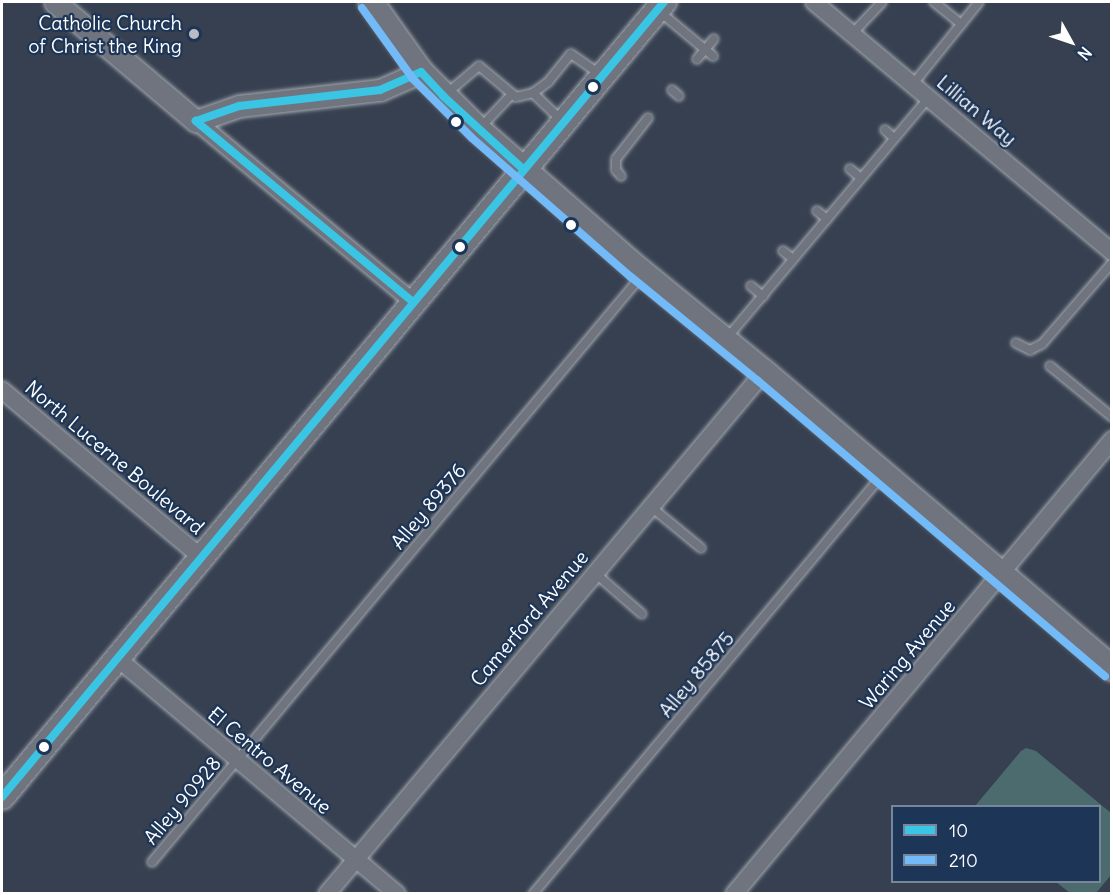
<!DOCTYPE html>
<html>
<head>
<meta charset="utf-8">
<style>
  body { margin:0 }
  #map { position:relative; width:1113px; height:895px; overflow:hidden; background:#364050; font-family:Delius,sans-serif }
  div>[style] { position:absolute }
  .green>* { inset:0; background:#4c6b6e }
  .roads { filter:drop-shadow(0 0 2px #a5a9b0) drop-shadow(0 0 2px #a5a9b0) }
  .service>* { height:8px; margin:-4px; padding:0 4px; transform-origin:4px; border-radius:4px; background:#6f747e }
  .minor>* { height:16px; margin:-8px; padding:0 8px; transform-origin:8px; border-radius:8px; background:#6f747e }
  .tertiary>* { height:21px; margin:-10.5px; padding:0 10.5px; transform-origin:10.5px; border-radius:10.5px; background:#6f747e }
  .secondary>* { height:24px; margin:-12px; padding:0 12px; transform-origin:12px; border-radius:12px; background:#6f747e }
  .bus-1>* { height:8px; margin:-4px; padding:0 4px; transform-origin:4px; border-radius:4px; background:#3ac5e4 }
  .bus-2>* { height:8px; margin:-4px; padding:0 4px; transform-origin:4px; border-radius:4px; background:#73baf8 }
  .dots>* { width:16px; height:16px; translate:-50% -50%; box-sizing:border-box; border:3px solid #1d3557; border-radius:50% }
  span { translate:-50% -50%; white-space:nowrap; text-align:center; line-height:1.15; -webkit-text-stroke:4.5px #1d3557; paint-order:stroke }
  .poi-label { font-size:20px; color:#fff }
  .right { translate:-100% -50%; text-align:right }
  .street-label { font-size:20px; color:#fff }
  .frame { position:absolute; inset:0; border:3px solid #fff; pointer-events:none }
  .legend { position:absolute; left:891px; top:805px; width:210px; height:78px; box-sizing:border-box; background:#1d3557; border:2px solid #77869a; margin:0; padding:8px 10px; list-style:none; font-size:18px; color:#fff }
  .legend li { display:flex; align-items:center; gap:12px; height:30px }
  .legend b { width:30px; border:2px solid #77869a }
  .north { position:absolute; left:1041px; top:12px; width:60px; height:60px; -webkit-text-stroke:4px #1d3557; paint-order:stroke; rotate:130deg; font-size:16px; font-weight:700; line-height:24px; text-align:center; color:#fff }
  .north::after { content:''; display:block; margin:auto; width:21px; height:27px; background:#fff; clip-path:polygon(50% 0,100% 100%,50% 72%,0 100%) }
</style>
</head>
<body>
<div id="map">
  <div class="green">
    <div style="clip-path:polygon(1026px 748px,1036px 751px,1111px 813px,1111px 875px,1096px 893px,1070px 893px,1056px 882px,1100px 882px,1100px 806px,975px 806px,1021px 751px)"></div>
  </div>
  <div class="roads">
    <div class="service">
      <div style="left:934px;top:2px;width:35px;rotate:39deg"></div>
      <div style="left:660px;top:12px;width:69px;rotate:39.7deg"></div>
      <div style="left:852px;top:34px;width:44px;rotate:-46.8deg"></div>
      <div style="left:697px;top:59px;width:26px;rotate:-50deg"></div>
      <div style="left:913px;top:84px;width:105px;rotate:-51.2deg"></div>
      <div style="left:672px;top:90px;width:9px;rotate:41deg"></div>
      <div style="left:533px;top:93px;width:42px;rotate:44deg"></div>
      <div style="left:446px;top:94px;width:43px;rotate:-40.3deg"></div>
      <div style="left:479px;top:66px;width:48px;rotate:40deg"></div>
      <div style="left:516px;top:97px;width:17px;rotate:-13deg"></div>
      <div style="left:533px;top:93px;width:19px;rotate:-36deg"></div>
      <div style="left:548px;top:82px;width:36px;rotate:-51deg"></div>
      <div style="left:571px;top:54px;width:35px;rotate:35deg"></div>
      <div style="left:481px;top:127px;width:45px;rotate:-46.8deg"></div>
      <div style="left:885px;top:130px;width:12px;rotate:42deg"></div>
      <div style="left:850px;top:169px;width:14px;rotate:39deg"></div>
      <div style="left:621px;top:176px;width:8px;rotate:-130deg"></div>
      <div style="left:616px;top:170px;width:11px;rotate:-90deg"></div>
      <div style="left:616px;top:159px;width:52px;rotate:-52deg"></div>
      <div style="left:817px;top:211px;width:13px;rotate:39deg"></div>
      <div style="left:783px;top:251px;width:13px;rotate:39deg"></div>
      <div style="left:751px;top:286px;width:16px;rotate:40deg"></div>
      <div style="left:727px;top:338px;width:314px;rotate:-50deg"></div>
      <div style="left:1016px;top:343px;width:16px;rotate:27deg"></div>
      <div style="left:1030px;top:350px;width:13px;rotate:-27deg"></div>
      <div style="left:1042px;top:344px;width:107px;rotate:-49.2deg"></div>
      <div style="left:1050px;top:366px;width:80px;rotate:39.4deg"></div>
      <div style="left:650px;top:506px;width:66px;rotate:39.5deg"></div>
      <div style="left:595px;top:573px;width:62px;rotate:41.1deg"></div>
      <div style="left:152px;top:862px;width:766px;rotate:-50.14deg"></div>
      <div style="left:533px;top:894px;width:547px;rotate:-50.19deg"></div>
    </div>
    <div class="minor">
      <div style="left:814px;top:2px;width:389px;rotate:40deg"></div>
      <div style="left:196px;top:121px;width:283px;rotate:39.8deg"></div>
      <div style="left:2px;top:390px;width:260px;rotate:40deg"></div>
      <div style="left:117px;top:658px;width:366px;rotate:40.1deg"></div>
      <div style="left:327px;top:894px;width:681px;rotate:-50.07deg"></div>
      <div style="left:734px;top:894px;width:591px;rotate:-50.22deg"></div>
    </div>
    <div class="tertiary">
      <div style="left:55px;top:2px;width:185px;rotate:40.2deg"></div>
      <div style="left:196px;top:121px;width:46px;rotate:-19.2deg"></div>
      <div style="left:239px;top:106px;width:142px;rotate:-6.5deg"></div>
      <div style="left:380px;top:90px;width:45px;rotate:-23.7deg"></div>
    </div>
    <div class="secondary">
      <div style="left:371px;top:2px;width:86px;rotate:54.5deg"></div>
      <div style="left:421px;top:72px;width:82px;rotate:45deg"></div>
      <div style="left:479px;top:130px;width:211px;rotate:41.2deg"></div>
      <div style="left:638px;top:269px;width:163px;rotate:39.3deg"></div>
      <div style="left:764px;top:372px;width:457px;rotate:40.4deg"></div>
      <div style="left:2px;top:797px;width:1035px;rotate:-50.22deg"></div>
    </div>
  </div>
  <div class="bus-1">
    <div style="left:413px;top:302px;width:283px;rotate:-140.2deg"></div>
    <div style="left:196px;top:121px;width:46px;rotate:-19.2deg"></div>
    <div style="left:239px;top:106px;width:142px;rotate:-6.5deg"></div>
    <div style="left:380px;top:90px;width:45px;rotate:-23.7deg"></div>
    <div style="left:421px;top:72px;width:33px;rotate:47deg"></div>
    <div style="left:443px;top:96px;width:108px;rotate:42.4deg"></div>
    <div style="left:2px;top:797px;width:1035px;rotate:-50.22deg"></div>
  </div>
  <div class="bus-2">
    <div style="left:362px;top:8px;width:87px;rotate:54.3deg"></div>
    <div style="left:413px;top:79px;width:83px;rotate:45deg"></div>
    <div style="left:472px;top:138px;width:211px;rotate:41.2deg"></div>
    <div style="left:631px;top:277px;width:163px;rotate:39.3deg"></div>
    <div style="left:757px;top:380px;width:457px;rotate:40.4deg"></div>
  </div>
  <div class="dots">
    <div style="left:194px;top:34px;background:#b9bcc2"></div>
    <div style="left:593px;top:87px;background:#fff"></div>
    <div style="left:456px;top:122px;background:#fff"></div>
    <div style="left:571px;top:225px;background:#fff"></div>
    <div style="left:460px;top:247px;background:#fff"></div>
    <div style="left:44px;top:747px;background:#fff"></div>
  </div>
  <div class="poi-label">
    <span class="right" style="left:182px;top:34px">Catholic Church<br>of Christ the King</span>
  </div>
  <div class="street-label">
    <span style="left:977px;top:110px;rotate:40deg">Lillian Way</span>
    <span style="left:115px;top:457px;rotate:40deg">North Lucerne Boulevard</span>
    <span style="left:428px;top:506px;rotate:-50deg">Alley 89376</span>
    <span style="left:529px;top:618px;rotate:-50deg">Camerford Avenue</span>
    <span style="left:907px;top:654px;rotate:-50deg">Waring Avenue</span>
    <span style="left:696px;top:674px;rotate:-50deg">Alley 85875</span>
    <span style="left:270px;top:760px;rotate:40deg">El Centro Avenue</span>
    <span style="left:182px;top:800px;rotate:-50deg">Alley 90928</span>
  </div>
  <div class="frame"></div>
  <ul class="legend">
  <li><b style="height:8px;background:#3ac5e4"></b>10</li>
  <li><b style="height:8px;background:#73baf8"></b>210</li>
  </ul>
  <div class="north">N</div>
</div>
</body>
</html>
